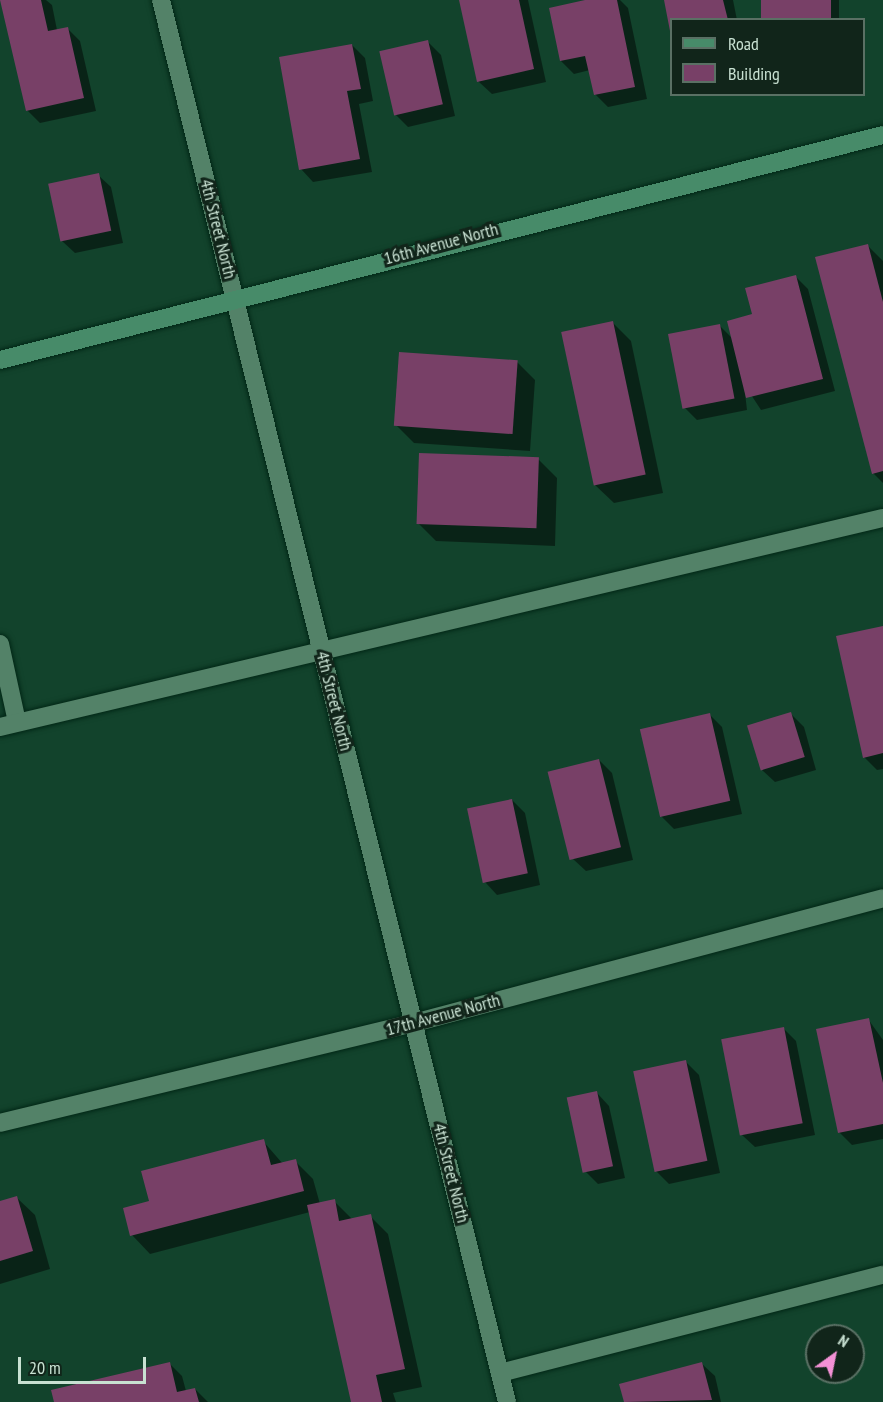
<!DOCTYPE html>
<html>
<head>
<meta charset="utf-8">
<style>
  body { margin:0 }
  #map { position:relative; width:883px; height:1402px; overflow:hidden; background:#12432c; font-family:"PT Sans Narrow",sans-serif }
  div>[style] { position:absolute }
  .shadow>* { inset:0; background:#0007; transform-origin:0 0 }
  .building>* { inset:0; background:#784067; transform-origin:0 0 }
  .roads { filter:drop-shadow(0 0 2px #022716) drop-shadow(0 0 2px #022716) }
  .lane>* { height:18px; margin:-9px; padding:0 9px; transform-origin:9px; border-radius:9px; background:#538268 }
  .street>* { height:18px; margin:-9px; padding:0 9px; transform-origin:9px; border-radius:9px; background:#538268 }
  .secondary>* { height:18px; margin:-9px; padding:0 9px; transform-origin:9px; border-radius:9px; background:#478b69 }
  span { translate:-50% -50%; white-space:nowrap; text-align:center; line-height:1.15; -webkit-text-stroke:6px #11251a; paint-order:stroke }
  .street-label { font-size:18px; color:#c8e1d2 }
  .legend { position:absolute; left:670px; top:18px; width:195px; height:78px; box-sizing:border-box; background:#11251a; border:2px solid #5a7064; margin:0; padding:8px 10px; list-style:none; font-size:18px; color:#c8e1d2 }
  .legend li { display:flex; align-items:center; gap:12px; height:30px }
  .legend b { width:30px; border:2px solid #5a7064 }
  .north { position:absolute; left:805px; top:1324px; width:60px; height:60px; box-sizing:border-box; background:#11251a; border:2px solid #5a7064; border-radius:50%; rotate:33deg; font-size:16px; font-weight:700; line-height:24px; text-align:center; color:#c8e1d2 }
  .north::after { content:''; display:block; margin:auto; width:21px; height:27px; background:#f391d5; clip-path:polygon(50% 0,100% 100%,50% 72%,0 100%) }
  .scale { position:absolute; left:18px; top:1357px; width:128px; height:27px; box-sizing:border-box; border:3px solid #c8e1d2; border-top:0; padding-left:8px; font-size:18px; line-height:21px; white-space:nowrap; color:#c8e1d2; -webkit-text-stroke:4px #11251a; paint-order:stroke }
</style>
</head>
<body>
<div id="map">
  <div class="shadow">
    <div style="clip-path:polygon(5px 0,46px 0,52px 5px,57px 30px,67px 28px,80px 41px,96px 111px,40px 123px,27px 110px)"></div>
    <div style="clip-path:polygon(460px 0,528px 0,546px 82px,492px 94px,479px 82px)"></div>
    <div style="clip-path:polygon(592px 0,620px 0,628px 8px,647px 99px,608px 107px,595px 94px,590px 70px,574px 74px,561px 61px)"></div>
    <div style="clip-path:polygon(666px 0,733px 0,737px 20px,672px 20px,672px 28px)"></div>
    <div style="left:762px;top:0;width:77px;height:21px"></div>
    <div style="clip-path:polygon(428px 42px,441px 55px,455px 116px,408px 127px,395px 114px)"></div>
    <div style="clip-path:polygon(352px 45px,365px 58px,373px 101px,359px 104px,372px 172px,313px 182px,301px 169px)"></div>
    <div style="clip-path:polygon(98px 175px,111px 187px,123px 243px,75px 253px,62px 241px)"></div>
    <div style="clip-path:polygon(867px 245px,883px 261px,883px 483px,873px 473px)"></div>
    <div style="clip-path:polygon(795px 276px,808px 289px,835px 391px,761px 410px,744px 384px,747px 410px,697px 420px,684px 407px,720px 326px,733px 339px)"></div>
    <div style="clip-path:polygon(613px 323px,631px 341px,663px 493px,614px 503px,595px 485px)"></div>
    <div style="clip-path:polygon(517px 362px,535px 380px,530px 451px,414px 443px,396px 425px)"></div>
    <div style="clip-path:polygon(538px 459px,557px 478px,555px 546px,436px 541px,418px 523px)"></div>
    <div style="clip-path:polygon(883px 627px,883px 769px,877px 770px,864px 757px)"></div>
    <div style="clip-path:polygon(709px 714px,722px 727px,742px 814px,674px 829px,661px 816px)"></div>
    <div style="clip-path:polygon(791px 714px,804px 727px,816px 770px,775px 782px,762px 770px)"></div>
    <div style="clip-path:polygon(599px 760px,612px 773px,633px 860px,586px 871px,573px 859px)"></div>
    <div style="clip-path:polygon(512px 800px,525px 813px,540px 885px,497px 895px,485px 882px,469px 810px)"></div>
    <div style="clip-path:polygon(868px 1019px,883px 1040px,883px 1139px,852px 1145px,839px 1132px)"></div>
    <div style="clip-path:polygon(783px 1028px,796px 1041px,815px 1135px,755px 1147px,742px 1135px)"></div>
    <div style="clip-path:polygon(686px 1062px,699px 1075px,720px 1173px,669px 1184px,656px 1171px)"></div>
    <div style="clip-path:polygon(597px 1093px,609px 1106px,625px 1178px,598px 1184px,585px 1171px)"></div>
    <div style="clip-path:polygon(263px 1141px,283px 1164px,295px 1161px,313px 1179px,320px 1204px,334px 1201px,353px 1220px,370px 1216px,388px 1234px,422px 1387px,393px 1393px,396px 1402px,352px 1402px,310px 1212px,150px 1254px,132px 1235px,150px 1202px)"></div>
    <div style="clip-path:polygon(16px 1197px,35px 1215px,50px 1269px,0 1284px,0 1202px)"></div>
    <div style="clip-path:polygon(170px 1364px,182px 1376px,186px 1391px,195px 1389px,208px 1402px,56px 1402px)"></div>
    <div style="clip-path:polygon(702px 1364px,715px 1376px,721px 1402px,625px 1402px,621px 1385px)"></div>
  </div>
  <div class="building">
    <div style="clip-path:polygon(0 0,41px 0,48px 31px,68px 27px,84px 98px,26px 111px)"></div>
    <div style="clip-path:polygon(459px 0,519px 0,534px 69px,477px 82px)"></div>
    <div style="clip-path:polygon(585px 0,617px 0,635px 87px,594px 95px,585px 56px,560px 61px,549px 8px)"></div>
    <div style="clip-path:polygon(664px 0,723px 0,728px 20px,672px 20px,670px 31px)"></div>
    <div style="left:761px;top:0;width:70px;height:21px"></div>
    <div style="left:428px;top:40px;width:66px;height:50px;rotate:77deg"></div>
    <div style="clip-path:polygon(352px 44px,361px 89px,347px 91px,360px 159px,299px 170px,279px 57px)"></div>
    <div style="left:99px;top:173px;width:59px;height:52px;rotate:78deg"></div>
    <div style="clip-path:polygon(868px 244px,883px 302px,883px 471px,872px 474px,815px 257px)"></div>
    <div style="clip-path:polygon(796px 275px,823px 379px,746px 398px,727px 321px,752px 314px,745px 288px)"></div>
    <div style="left:613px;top:321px;width:157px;height:53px;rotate:78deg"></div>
    <div style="left:720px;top:324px;width:76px;height:53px;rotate:79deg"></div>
    <div style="left:399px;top:352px;width:119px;height:74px;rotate:4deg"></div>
    <div style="left:419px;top:453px;width:120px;height:71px;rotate:2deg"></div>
    <div style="clip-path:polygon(883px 626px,883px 753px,863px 758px,836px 636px)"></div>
    <div style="left:791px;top:712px;width:47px;height:46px;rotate:73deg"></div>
    <div style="left:710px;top:713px;width:90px;height:72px;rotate:77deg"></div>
    <div style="left:599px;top:759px;width:91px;height:53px;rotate:76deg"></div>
    <div style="left:512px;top:799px;width:76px;height:46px;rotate:78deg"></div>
    <div style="clip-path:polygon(869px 1018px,883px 1083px,883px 1124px,838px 1133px,816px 1029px)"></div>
    <div style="left:784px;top:1027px;width:98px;height:64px;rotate:79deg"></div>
    <div style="left:686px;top:1060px;width:103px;height:54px;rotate:78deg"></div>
    <div style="left:597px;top:1091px;width:77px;height:31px;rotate:78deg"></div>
    <div style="clip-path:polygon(264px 1139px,271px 1165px,296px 1159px,304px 1191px,130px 1236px,123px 1208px,149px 1201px,141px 1171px)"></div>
    <div style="clip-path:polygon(17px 1196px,33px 1251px,0 1261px,0 1201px)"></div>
    <div style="clip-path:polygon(335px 1199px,339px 1221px,371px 1214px,405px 1369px,376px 1375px,382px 1402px,351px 1402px,307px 1205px)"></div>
    <div style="clip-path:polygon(170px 1362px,177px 1392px,195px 1388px,199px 1402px,54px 1402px,51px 1390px)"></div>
    <div style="clip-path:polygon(702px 1362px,712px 1400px,624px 1402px,619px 1384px)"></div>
  </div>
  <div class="roads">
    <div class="lane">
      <div style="left:0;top:644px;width:80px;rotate:77.7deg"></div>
      <div style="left:0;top:727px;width:907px;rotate:-13.32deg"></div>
      <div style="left:500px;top:1373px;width:395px;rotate:-14.4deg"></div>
    </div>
    <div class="street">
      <div style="left:161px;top:0;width:1444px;rotate:76.14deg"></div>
      <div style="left:0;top:1123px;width:426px;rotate:-13.6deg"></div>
      <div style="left:414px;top:1023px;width:485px;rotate:-14.9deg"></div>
    </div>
    <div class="secondary">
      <div style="left:0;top:360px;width:911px;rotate:-14.3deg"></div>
    </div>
  </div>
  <div class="street-label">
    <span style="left:218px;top:229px;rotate:76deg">4th Street North</span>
    <span style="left:441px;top:244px;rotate:-15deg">16th Avenue North</span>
    <span style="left:334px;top:701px;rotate:76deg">4th Street North</span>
    <span style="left:443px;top:1015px;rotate:-15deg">17th Avenue North</span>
    <span style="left:451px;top:1173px;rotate:76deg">4th Street North</span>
  </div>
  <ul class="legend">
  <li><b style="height:8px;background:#478b69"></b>Road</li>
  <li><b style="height:16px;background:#784067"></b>Building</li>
  </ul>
  <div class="north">N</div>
  <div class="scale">20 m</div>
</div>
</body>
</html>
